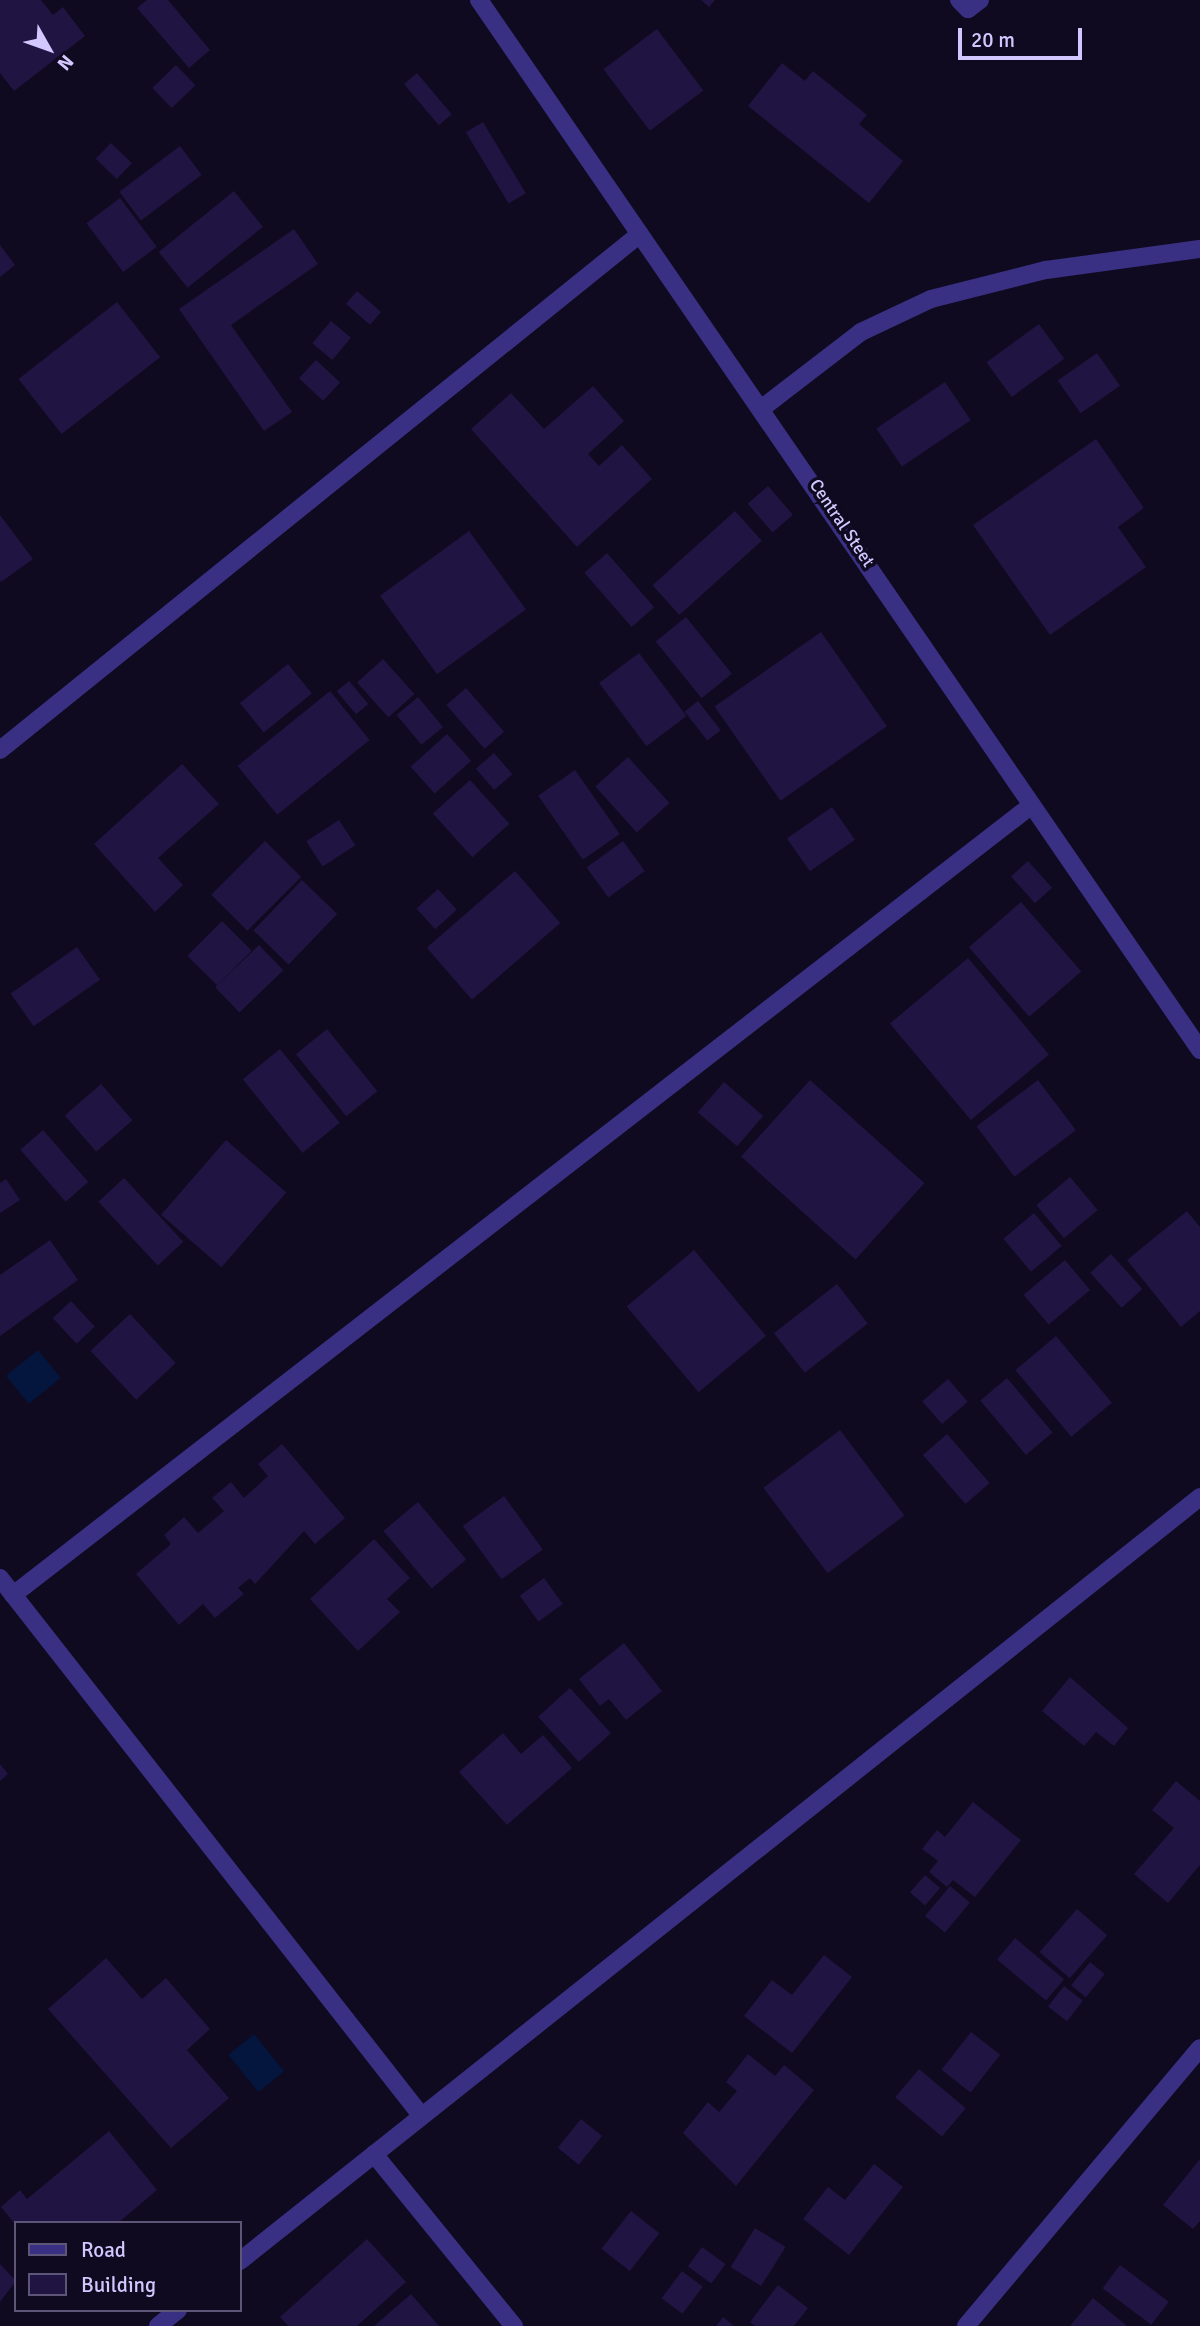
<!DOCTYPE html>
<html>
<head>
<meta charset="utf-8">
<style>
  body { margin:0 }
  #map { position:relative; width:1200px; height:2326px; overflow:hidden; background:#0f0a1f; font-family:Signika,sans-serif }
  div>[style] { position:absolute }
  .water>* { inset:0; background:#04153e; transform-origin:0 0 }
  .building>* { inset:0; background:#201442; transform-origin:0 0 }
  .lane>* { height:18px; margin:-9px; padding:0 9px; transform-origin:9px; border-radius:9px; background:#393083 }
  .street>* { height:18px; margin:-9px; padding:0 9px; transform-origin:9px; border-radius:9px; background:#393083 }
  span { translate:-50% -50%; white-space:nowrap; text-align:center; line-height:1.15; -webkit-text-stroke:7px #0f0a1f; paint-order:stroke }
  .street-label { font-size:18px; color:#d2c8ff }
  .legend { position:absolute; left:14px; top:2221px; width:228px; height:91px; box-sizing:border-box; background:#0f0a1f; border:2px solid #5d5679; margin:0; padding:9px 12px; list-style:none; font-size:21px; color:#d2c8ff }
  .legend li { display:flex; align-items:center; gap:14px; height:35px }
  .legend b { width:35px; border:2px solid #5d5679 }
  .north { position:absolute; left:14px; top:14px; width:70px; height:70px; -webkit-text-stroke:5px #0f0a1f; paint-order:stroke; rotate:130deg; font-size:19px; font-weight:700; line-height:28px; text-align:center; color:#d2c8ff }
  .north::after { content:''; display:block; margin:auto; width:24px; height:32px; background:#d2c8ff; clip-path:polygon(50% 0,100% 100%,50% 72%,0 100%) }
  .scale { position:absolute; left:958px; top:28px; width:124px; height:32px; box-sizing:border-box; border:4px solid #d2c8ff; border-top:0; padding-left:9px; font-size:21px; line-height:24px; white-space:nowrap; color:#d2c8ff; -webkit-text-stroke:5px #0f0a1f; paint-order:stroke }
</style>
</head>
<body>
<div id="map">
  <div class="water">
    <div style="left:38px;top:1350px;width:36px;height:41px;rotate:51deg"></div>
    <div style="left:254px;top:2034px;width:48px;height:33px;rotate:51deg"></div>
  </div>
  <div class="building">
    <div style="clip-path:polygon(0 0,41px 0,53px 15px,63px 7px,85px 36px,14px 91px,0 73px)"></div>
    <div style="clip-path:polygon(147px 0,168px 0,210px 50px,189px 68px,137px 8px)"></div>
    <div style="clip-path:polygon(701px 0,715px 0,709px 7px)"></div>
    <div style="left:657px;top:29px;width:77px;height:67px;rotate:53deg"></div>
    <div style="clip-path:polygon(782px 63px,805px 81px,813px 71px,867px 115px,859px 124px,903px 161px,869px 203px,748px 106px)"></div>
    <div style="left:176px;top:65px;width:28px;height:33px;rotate:46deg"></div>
    <div style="left:417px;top:73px;width:54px;height:17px;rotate:50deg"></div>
    <div style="left:483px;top:122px;width:83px;height:20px;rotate:59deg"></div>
    <div style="left:111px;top:143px;width:29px;height:22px;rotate:44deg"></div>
    <div style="left:180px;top:146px;width:36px;height:76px;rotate:53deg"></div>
    <div style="left:234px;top:191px;width:46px;height:97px;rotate:51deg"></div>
    <div style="left:120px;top:198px;width:61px;height:42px;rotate:53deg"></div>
    <div style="clip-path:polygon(294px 229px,318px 264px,231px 325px,292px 412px,264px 431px,179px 309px)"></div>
    <div style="clip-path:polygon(0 245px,15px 265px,0 277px)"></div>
    <div style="left:357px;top:291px;width:32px;height:17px;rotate:41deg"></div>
    <div style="left:117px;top:302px;width:70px;height:125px;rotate:52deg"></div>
    <div style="left:331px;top:321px;width:26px;height:29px;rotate:40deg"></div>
    <div style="left:1039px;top:324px;width:43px;height:65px;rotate:54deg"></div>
    <div style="left:1097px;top:353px;width:40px;height:48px;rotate:55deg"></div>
    <div style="left:316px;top:360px;width:33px;height:25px;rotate:43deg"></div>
    <div style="left:945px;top:382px;width:46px;height:83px;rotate:56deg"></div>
    <div style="clip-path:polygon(593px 386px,624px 421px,588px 454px,599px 466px,622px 445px,652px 479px,577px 547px,471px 429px,511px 393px,544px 429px)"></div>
    <div style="clip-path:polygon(1096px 439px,1144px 508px,1118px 527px,1146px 567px,1050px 635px,973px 525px)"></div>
    <div style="left:768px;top:486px;width:38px;height:27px;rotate:49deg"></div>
    <div style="left:735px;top:511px;width:40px;height:111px;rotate:48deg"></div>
    <div style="clip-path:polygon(0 515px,33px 559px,1px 582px,0 580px)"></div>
    <div style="left:469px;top:531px;width:97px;height:110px;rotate:54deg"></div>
    <div style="left:607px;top:553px;width:72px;height:30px;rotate:49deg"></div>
    <div style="left:686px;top:617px;width:73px;height:39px;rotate:51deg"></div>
    <div style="left:821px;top:632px;width:115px;height:130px;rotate:55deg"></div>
    <div style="left:639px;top:653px;width:79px;height:50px;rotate:53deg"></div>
    <div style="left:383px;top:659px;width:47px;height:35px;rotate:48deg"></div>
    <div style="left:288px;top:664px;width:38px;height:62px;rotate:51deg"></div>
    <div style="left:349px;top:681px;width:30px;height:16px;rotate:50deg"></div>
    <div style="left:466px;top:688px;width:58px;height:26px;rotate:49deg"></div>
    <div style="left:330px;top:691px;width:63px;height:119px;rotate:51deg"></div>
    <div style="left:418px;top:697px;width:39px;height:28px;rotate:50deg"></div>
    <div style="left:698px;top:701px;width:37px;height:17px;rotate:52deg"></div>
    <div style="left:447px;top:734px;width:36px;height:49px;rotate:48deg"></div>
    <div style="left:494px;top:753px;width:28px;height:24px;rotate:49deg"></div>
    <div style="left:628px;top:757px;width:62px;height:44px;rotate:48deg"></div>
    <div style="clip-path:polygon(182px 764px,219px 804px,158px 858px,183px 885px,155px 912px,94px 844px)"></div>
    <div style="left:575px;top:770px;width:78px;height:45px;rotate:55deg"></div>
    <div style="left:470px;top:780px;width:59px;height:50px;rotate:48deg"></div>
    <div style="left:832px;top:807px;width:40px;height:55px;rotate:55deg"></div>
    <div style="left:339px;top:820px;width:30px;height:39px;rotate:57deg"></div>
    <div style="left:265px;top:841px;width:51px;height:76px;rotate:45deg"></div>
    <div style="left:623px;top:841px;width:37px;height:45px;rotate:54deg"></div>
    <div style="left:1028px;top:861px;width:36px;height:23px;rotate:48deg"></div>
    <div style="left:515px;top:871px;width:69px;height:117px;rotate:49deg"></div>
    <div style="left:302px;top:880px;width:49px;height:70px;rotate:44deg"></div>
    <div style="left:438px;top:889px;width:28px;height:29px;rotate:48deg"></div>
    <div style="left:1021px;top:902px;width:92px;height:69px;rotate:49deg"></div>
    <div style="left:222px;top:921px;width:42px;height:49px;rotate:45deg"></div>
    <div style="left:259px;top:945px;width:35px;height:61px;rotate:46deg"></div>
    <div style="left:77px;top:947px;width:40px;height:81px;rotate:55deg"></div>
    <div style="left:968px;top:958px;width:126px;height:102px;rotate:50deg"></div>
    <div style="left:327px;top:1029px;width:80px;height:40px;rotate:51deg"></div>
    <div style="left:280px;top:1049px;width:95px;height:48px;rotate:51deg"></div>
    <div style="left:810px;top:1080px;width:154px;height:103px;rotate:42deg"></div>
    <div style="left:1038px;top:1080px;width:63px;height:77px;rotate:53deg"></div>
    <div style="left:724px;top:1082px;width:52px;height:40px;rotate:41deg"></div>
    <div style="left:101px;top:1084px;width:48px;height:48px;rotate:49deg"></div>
    <div style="left:43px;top:1130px;width:69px;height:30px;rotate:49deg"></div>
    <div style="left:226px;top:1140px;width:80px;height:99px;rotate:41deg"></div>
    <div style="left:1070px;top:1177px;width:43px;height:44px;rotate:50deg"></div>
    <div style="left:124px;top:1178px;width:87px;height:35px;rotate:47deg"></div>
    <div style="clip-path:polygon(6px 1179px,20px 1200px,0 1213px,0 1183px)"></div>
    <div style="clip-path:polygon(1187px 1211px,1200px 1227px,1200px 1311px,1181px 1327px,1127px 1260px)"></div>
    <div style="left:1034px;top:1213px;width:43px;height:40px;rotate:50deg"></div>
    <div style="clip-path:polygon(50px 1240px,78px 1280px,0 1336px,0 1275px)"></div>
    <div style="left:694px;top:1250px;width:112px;height:88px;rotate:50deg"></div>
    <div style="left:1111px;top:1254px;width:47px;height:28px;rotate:48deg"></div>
    <div style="left:1065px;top:1260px;width:39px;height:54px;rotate:50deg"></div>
    <div style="left:837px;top:1284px;width:50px;height:80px;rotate:52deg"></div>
    <div style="left:71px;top:1301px;width:35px;height:25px;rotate:47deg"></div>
    <div style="left:130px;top:1314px;width:67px;height:54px;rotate:47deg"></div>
    <div style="left:1056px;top:1336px;width:87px;height:53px;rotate:50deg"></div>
    <div style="left:1007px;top:1378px;width:71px;height:35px;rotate:50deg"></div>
    <div style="left:948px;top:1379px;width:30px;height:34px;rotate:49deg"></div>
    <div style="left:840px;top:1430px;width:107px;height:96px;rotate:53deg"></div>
    <div style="left:947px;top:1434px;width:65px;height:32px;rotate:49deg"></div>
    <div style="clip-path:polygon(282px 1444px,345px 1518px,315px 1544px,304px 1531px,255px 1584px,250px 1578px,238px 1588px,244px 1594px,215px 1618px,203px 1604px,179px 1625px,136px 1574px,171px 1544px,164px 1535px,184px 1517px,198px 1533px,224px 1511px,212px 1498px,231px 1482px,244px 1498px,268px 1476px,258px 1464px)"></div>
    <div style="left:504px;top:1496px;width:66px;height:51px;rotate:54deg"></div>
    <div style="left:418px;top:1502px;width:75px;height:45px;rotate:50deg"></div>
    <div style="clip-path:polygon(374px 1539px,410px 1578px,387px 1599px,400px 1612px,358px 1651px,310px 1599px)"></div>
    <div style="left:544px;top:1578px;width:32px;height:30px;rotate:54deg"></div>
    <div style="clip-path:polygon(624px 1643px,662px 1691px,626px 1720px,609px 1699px,600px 1706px,579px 1679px)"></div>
    <div style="clip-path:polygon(1070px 1677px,1128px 1728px,1114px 1746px,1096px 1732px,1084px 1746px,1042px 1711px)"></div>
    <div style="left:570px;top:1688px;width:61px;height:43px;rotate:48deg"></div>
    <div style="clip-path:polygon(503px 1733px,521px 1754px,543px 1735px,572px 1768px,507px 1825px,459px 1772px)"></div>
    <div style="clip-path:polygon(0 1764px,8px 1774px,0 1781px)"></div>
    <div style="clip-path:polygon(1176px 1781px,1200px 1801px,1200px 1865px,1168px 1903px,1134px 1874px,1174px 1828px,1152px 1810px)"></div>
    <div style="clip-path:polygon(973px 1802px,1021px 1840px,975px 1897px,953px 1880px,947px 1887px,929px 1872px,938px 1861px,922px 1849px,937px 1830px,945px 1837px)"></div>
    <div style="left:925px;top:1875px;width:20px;height:23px;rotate:41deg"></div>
    <div style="left:950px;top:1886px;width:26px;height:39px;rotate:40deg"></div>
    <div style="left:1077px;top:1909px;width:40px;height:57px;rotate:41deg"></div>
    <div style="left:1015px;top:1938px;width:64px;height:28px;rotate:40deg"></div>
    <div style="clip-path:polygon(824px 1955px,852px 1977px,792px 2053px,744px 2016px,772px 1980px,792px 1995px)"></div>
    <div style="clip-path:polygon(106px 1958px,142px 1999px,166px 1978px,210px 2029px,187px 2050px,229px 2098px,171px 2148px,48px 2009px)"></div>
    <div style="left:1090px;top:1962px;width:19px;height:30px;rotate:39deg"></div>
    <div style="left:1064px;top:1986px;width:24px;height:26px;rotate:38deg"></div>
    <div style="left:971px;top:2032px;width:37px;height:48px;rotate:38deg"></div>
    <div style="clip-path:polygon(748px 2054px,775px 2076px,784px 2065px,814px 2090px,736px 2186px,683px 2133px,708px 2102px,719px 2112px,737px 2091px,726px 2082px)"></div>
    <div style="left:919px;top:2069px;width:61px;height:37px;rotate:40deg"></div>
    <div style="left:581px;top:2119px;width:27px;height:37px;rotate:39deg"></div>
    <div style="clip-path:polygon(109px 2131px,157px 2190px,118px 2223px,14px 2223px,1px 2207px,20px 2190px,27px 2199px)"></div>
    <div style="clip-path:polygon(1200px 2159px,1200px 2221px,1193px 2229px,1163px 2205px)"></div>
    <div style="clip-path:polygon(874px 2164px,903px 2187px,849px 2255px,803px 2219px,828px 2187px,845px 2200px)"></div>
    <div style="left:631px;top:2211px;width:36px;height:48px;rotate:38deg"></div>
    <div style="left:755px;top:2228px;width:36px;height:46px;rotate:32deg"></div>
    <div style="clip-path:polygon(367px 2239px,406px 2282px,357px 2326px,288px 2326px,280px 2317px)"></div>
    <div style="left:702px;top:2247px;width:29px;height:24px;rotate:36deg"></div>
    <div style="clip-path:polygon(0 2264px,16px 2281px,0 2302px)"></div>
    <div style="left:1120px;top:2265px;width:61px;height:29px;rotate:37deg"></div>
    <div style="left:682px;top:2271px;width:26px;height:34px;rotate:37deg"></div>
    <div style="clip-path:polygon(778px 2285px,808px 2308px,794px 2326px,755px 2326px,750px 2322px)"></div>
    <div style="clip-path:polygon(411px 2294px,439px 2326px,374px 2326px)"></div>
    <div style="clip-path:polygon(1093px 2298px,1127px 2326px,1070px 2326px)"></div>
    <div style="clip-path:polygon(723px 2317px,734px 2326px,716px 2326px)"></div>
  </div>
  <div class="lane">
    <div style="left:959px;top:0;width:13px;rotate:45deg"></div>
    <div style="left:968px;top:9px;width:15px;rotate:-37deg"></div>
    <div style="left:762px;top:408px;width:125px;rotate:-37.5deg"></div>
    <div style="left:861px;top:332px;width:77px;rotate:-25.2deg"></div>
    <div style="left:931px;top:299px;width:119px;rotate:-14.2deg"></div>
    <div style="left:1046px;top:270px;width:155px;rotate:-7.8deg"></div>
  </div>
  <div class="street">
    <div style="left:479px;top:0;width:1274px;rotate:55.52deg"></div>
    <div style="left:0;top:750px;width:822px;rotate:-38.88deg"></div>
    <div style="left:0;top:1578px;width:681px;rotate:51.92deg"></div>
    <div style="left:13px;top:1595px;width:1289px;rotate:-37.79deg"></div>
    <div style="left:374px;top:2154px;width:222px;rotate:50.9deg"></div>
    <div style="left:240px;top:2261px;width:1227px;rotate:-38.51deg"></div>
    <div style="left:158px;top:2326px;width:26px;rotate:-39deg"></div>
    <div style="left:966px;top:2326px;width:363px;rotate:-49.9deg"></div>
  </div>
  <div class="street-label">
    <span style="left:842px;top:523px;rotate:56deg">Central Steet</span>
  </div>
  <ul class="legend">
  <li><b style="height:9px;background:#393083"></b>Road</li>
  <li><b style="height:19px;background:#201442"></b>Building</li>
  </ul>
  <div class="north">N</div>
  <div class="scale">20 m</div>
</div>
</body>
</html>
